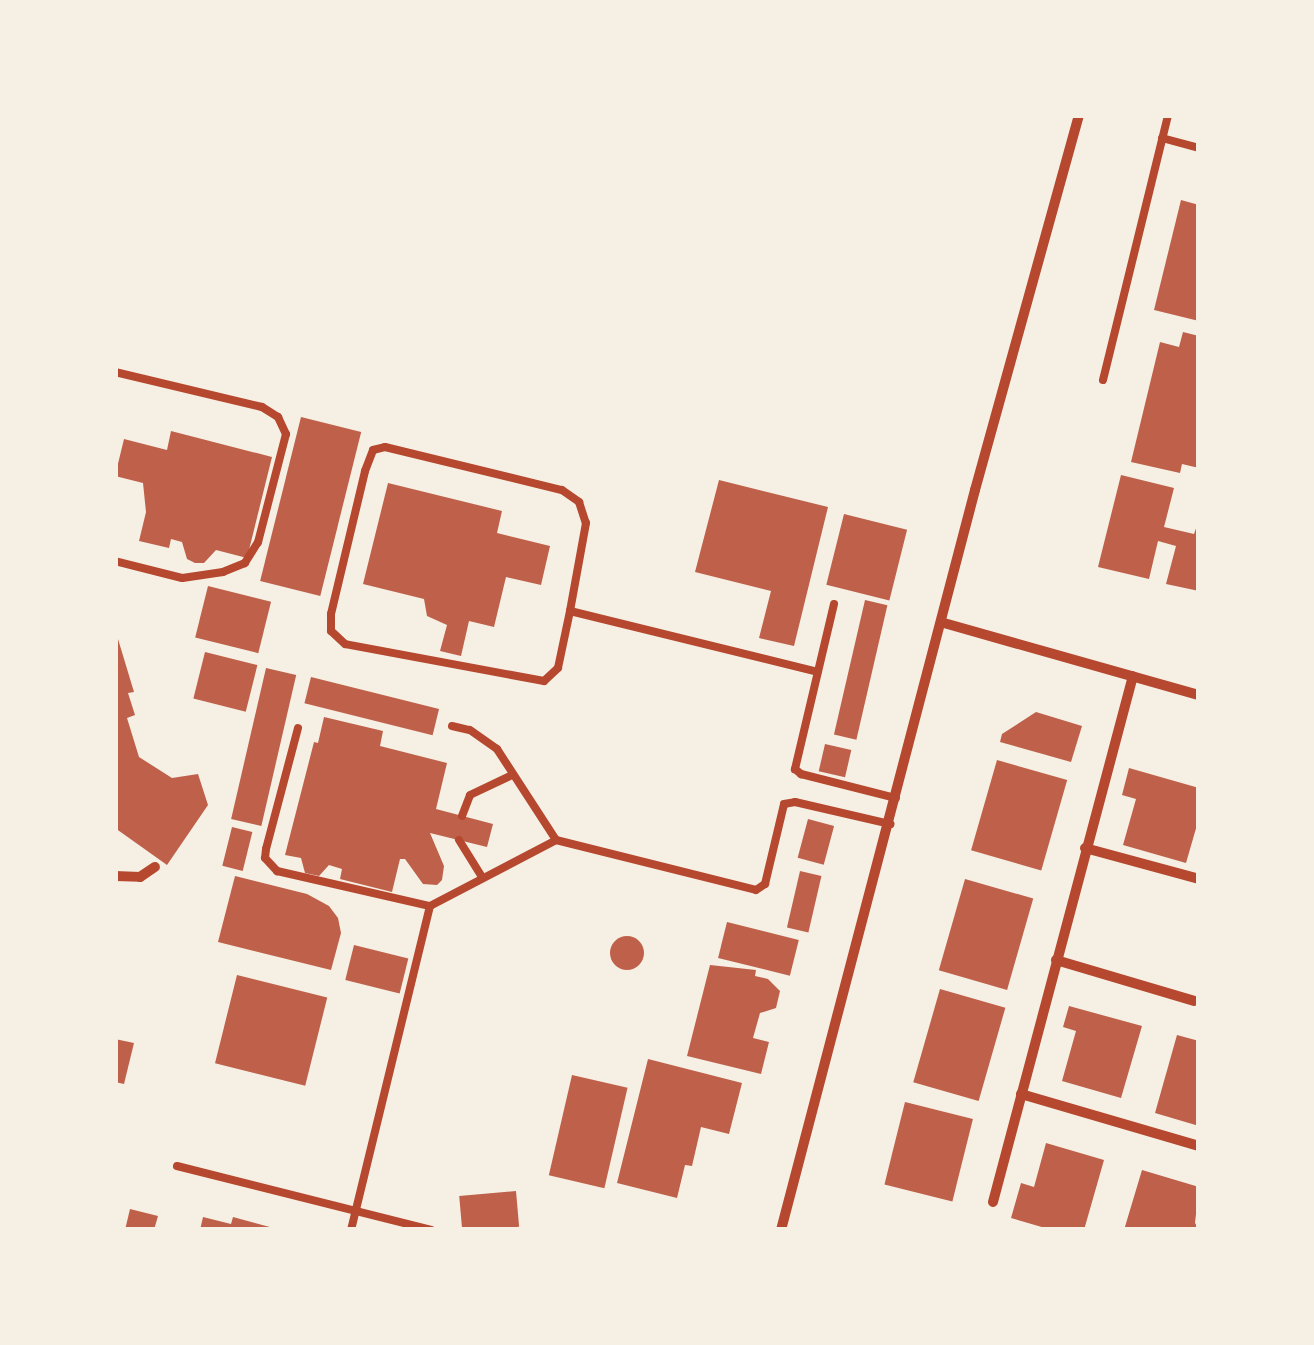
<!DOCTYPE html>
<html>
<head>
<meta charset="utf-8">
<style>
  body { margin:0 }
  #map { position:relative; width:1314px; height:1345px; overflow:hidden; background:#f6efe4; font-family:"PT Sans",sans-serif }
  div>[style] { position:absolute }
  .building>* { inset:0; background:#bf614a; transform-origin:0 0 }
  .round { border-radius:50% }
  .service>* { height:8px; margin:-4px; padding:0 4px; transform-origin:4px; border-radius:4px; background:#b5482f }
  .minor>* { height:10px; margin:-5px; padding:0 5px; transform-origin:5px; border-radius:5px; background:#b5482f }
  span { translate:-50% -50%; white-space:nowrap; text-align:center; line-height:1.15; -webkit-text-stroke:8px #f6efe4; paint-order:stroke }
  .frame { position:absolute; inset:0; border:118px solid #f6efe4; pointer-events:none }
</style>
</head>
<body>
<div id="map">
  <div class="building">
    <div style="clip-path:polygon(1181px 200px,1199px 205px,1199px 321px,1154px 310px)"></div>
    <div style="clip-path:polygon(1183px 332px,1199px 336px,1199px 468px,1182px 464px,1180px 473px,1131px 462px,1160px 342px,1179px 347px)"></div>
    <div style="left:301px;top:417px;width:62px;height:169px;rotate:14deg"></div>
    <div style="clip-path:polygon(171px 431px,272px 457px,247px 558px,216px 550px,204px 563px,195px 563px,187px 559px,182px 542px,171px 539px,169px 548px,139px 541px,146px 512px,143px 483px,115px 476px,124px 439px,167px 450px)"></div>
    <div style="clip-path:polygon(1121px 475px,1174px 488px,1164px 527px,1194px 534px,1199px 520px,1199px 591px,1166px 584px,1176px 546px,1158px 541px,1149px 579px,1098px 567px)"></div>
    <div style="clip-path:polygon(719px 480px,828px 507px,794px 646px,759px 638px,771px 591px,695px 572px)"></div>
    <div style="clip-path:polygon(388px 483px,502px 511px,497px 533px,550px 546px,541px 585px,506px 577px,494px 627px,469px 621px,461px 656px,440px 651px,447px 625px,427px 616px,424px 599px,363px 584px)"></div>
    <div style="left:844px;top:514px;width:65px;height:73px;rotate:14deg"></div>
    <div style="left:208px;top:586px;width:65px;height:53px;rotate:14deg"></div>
    <div style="left:865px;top:600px;width:23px;height:138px;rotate:13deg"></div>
    <div style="clip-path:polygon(118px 639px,134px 692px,128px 693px,135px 715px,127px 718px,139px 757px,172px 778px,198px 774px,208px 805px,167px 865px,115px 828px)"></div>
    <div style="left:205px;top:652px;width:54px;height:48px;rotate:14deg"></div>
    <div style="left:266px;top:668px;width:31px;height:155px;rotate:13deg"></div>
    <div style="left:311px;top:677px;width:132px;height:27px;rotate:14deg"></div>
    <div style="clip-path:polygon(1036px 712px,1082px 726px,1071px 762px,1000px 742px,1002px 734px)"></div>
    <div style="clip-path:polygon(324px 717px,383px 731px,380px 746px,447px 763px,436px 809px,493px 824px,487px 847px,430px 833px,444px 866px,442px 880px,437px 885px,423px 884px,405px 859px,400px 859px,392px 892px,340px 879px,342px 869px,329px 865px,319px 876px,305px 873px,301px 858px,285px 855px,314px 742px,318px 743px)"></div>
    <div style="left:825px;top:744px;width:27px;height:28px;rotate:13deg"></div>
    <div style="left:997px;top:760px;width:73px;height:94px;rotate:16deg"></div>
    <div style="clip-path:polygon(1129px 768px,1199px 788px,1199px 818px,1186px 863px,1123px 845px,1136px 799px,1122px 795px)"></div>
    <div style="left:808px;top:819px;width:27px;height:40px;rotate:15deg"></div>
    <div style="left:232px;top:827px;width:21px;height:40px;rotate:14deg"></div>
    <div style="left:800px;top:871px;width:22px;height:58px;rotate:13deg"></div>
    <div style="clip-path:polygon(235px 876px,307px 894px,329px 906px,338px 918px,341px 933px,331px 970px,218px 942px)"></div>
    <div style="left:965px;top:879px;width:71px;height:95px;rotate:16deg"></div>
    <div style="left:727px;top:922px;width:74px;height:37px;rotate:14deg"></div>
    <div class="round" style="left:610px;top:936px;width:34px;height:34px"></div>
    <div style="left:354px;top:945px;width:56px;height:36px;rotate:14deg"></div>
    <div style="clip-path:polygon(710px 965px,756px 970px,755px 976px,768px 979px,780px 991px,776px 1008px,760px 1013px,753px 1038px,769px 1042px,761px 1074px,687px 1056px)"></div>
    <div style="left:237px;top:975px;width:93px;height:91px;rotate:14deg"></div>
    <div style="left:940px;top:989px;width:68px;height:97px;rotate:16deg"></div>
    <div style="clip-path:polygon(1069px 1006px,1142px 1026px,1121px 1098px,1062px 1081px,1076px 1031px,1063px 1027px)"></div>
    <div style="clip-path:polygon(1177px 1035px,1199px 1041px,1199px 1126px,1155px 1113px)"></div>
    <div style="clip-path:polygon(115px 1039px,134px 1043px,124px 1084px,115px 1082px)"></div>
    <div style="clip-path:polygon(648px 1059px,742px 1083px,729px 1134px,701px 1127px,692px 1166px,685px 1165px,677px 1198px,617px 1183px)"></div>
    <div style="left:572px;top:1075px;width:57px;height:103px;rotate:13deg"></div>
    <div style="left:905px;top:1102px;width:70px;height:85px;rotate:14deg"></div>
    <div style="clip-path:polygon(1046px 1143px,1104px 1160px,1084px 1230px,1052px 1230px,1011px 1218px,1021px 1183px,1034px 1187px)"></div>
    <div style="clip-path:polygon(1142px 1170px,1199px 1187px,1195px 1223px,1199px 1230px,1124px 1230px)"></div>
    <div style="left:516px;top:1191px;width:36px;height:57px;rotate:85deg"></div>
    <div style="clip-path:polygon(130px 1209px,158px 1216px,154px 1230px,125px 1230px)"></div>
    <div style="clip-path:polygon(203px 1217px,231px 1224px,233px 1217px,281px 1230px,200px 1230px)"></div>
  </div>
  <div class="service">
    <div style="left:1162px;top:138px;width:38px;rotate:15deg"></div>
    <div style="left:115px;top:372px;width:151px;rotate:13.4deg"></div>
    <div style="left:262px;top:407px;width:19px;rotate:32deg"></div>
    <div style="left:278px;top:417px;width:19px;rotate:65deg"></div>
    <div style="left:286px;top:434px;width:112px;rotate:104.5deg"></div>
    <div style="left:258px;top:542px;width:25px;rotate:122deg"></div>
    <div style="left:245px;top:563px;width:24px;rotate:158deg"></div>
    <div style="left:223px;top:572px;width:41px;rotate:171.7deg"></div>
    <div style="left:182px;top:578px;width:69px;rotate:-165.8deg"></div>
    <div style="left:1103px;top:380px;width:273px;rotate:-76.2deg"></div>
    <div style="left:385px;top:447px;width:182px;rotate:13.7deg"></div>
    <div style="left:562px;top:490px;width:21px;rotate:35deg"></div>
    <div style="left:579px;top:502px;width:22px;rotate:72deg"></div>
    <div style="left:586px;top:523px;width:89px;rotate:100.3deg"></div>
    <div style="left:570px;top:611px;width:58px;rotate:101.9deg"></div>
    <div style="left:558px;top:668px;width:19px;rotate:137deg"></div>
    <div style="left:544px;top:681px;width:202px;rotate:-169.5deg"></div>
    <div style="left:345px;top:644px;width:19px;rotate:-137deg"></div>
    <div style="left:331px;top:631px;width:17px;rotate:-90deg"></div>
    <div style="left:331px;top:614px;width:147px;rotate:-76.6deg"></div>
    <div style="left:365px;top:471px;width:22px;rotate:-69deg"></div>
    <div style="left:373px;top:450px;width:12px;rotate:-14deg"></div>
    <div style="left:834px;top:604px;width:170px;rotate:103.3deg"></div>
    <div style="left:795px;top:769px;width:8px;rotate:40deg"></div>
    <div style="left:801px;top:774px;width:98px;rotate:14.2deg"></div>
    <div style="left:570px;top:611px;width:255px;rotate:13.8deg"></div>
    <div style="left:452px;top:726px;width:18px;rotate:13deg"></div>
    <div style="left:470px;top:730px;width:33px;rotate:35deg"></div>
    <div style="left:497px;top:749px;width:108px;rotate:57deg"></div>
    <div style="left:556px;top:840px;width:206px;rotate:14deg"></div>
    <div style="left:756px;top:890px;width:11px;rotate:-34deg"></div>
    <div style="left:765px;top:884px;width:82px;rotate:-76.6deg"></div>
    <div style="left:784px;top:804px;width:11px;rotate:-10deg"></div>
    <div style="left:795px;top:802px;width:98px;rotate:13deg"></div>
    <div style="left:298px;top:728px;width:125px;rotate:104.8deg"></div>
    <div style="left:266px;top:849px;width:9px;rotate:96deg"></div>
    <div style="left:265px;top:858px;width:18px;rotate:47deg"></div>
    <div style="left:277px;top:871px;width:157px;rotate:12.9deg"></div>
    <div style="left:430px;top:906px;width:142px;rotate:-27.6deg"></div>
    <div style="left:462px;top:816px;width:22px;rotate:-69deg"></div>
    <div style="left:470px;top:795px;width:44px;rotate:-25.4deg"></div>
    <div style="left:459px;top:840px;width:44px;rotate:58.1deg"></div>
    <div style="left:177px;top:1166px;width:262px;rotate:14.1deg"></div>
    <div style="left:351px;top:1230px;width:333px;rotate:-76.3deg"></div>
  </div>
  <div class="minor">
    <div style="left:944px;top:623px;width:265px;rotate:15.8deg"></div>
    <div style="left:1085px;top:848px;width:118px;rotate:15.2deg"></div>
    <div style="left:115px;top:876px;width:25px;rotate:2deg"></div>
    <div style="left:140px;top:877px;width:18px;rotate:-34deg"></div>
    <div style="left:1056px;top:960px;width:144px;rotate:16.5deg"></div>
    <div style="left:1021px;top:1094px;width:185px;rotate:16.3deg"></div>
    <div style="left:993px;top:1202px;width:544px;rotate:-75.1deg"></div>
    <div style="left:781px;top:1230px;width:765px;rotate:-75.31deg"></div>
    <div style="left:975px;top:490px;width:389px;rotate:-74.5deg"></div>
  </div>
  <div class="frame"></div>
</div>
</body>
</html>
